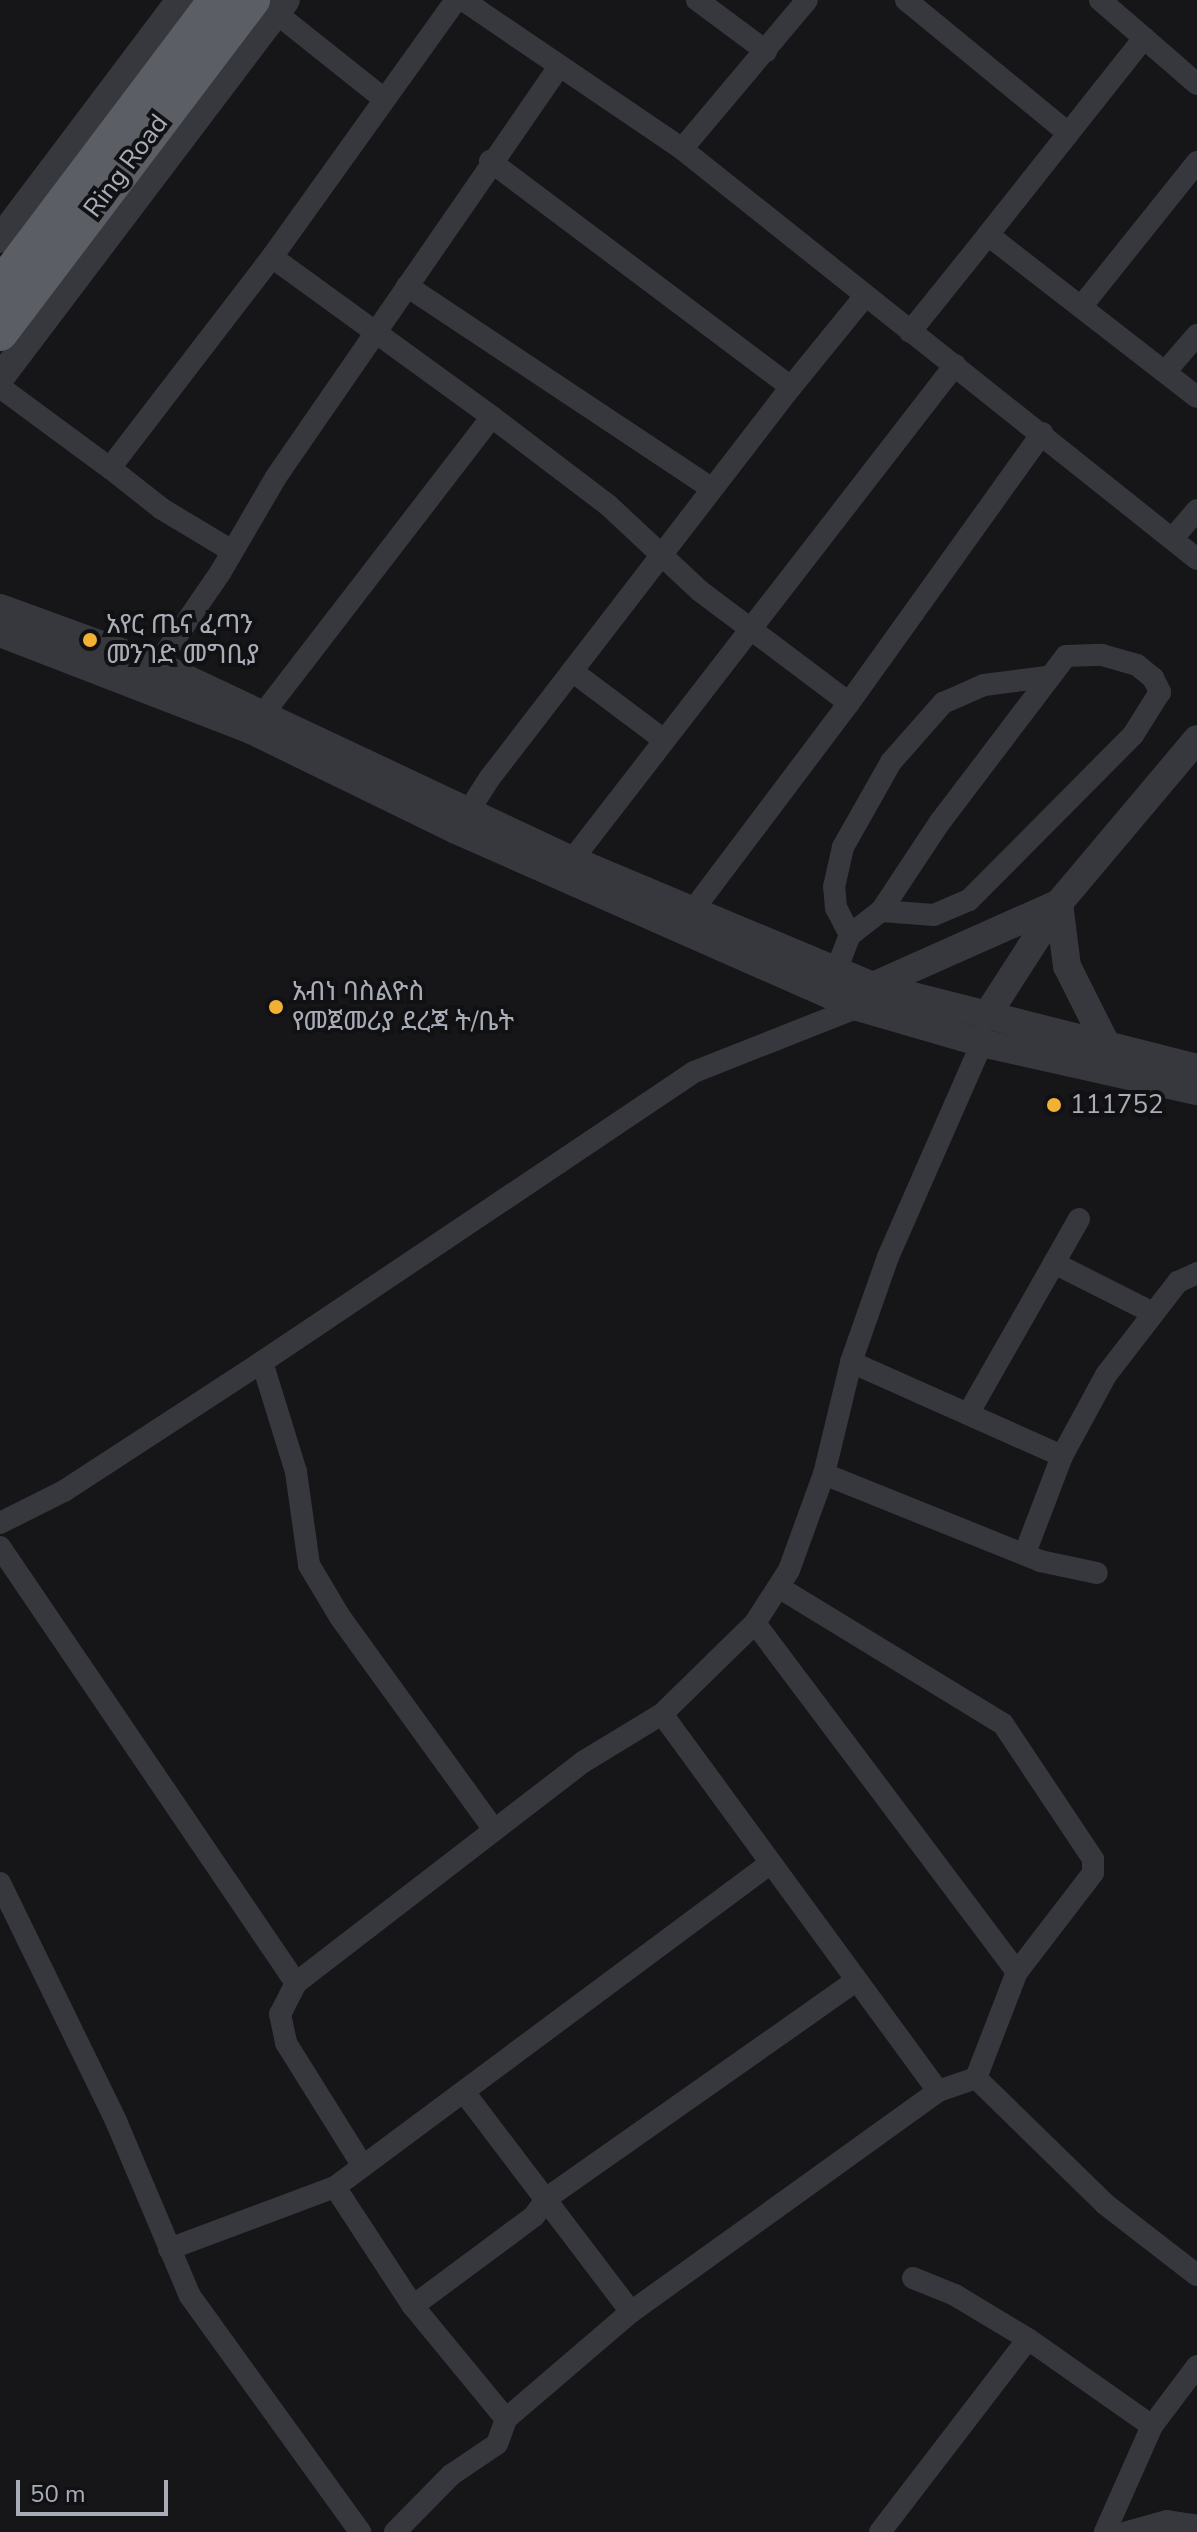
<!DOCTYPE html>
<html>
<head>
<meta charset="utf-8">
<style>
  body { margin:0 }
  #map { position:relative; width:1197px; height:2532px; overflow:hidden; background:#161618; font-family:"Nunito Sans","Noto Sans Ethiopic",sans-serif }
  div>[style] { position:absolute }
  .minor>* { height:22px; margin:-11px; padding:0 11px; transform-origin:11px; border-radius:11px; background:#37383d }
  .tertiary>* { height:28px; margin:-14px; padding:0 14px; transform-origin:14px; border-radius:14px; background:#37383d }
  .trunk>* { height:36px; margin:-18px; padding:0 18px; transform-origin:18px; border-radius:18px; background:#5b5e65 }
  .dots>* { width:22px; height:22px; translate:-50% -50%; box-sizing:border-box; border:4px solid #111113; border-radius:50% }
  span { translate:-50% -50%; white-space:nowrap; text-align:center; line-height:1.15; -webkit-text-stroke:8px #111113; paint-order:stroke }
  .street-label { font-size:26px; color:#a8adb8 }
  .poi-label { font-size:26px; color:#a8adb8 }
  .left { translate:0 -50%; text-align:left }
  .scale { position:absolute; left:16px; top:2480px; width:152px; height:36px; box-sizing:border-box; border:4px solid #a8adb8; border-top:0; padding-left:10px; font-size:24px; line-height:28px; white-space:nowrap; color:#a8adb8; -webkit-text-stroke:6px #111113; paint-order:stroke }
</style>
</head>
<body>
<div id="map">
  <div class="minor">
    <div style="left:463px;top:0;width:265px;rotate:34.2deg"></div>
    <div style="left:682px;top:149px;width:658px;rotate:38.52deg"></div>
    <div style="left:697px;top:0;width:86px;rotate:36.5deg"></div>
    <div style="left:906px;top:0;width:210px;rotate:39.4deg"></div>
    <div style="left:1100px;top:0;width:58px;rotate:40.8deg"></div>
    <div style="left:276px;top:13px;width:137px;rotate:38.5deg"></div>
    <div style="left:1197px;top:84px;width:70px;rotate:-139deg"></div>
    <div style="left:1144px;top:38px;width:251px;rotate:128.4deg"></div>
    <div style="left:988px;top:235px;width:264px;rotate:37.8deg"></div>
    <div style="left:682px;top:149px;width:194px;rotate:-50deg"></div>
    <div style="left:490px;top:161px;width:376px;rotate:36.9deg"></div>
    <div style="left:791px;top:387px;width:117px;rotate:-50.9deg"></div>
    <div style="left:272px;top:257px;width:272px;rotate:36deg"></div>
    <div style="left:407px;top:286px;width:366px;rotate:33.6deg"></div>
    <div style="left:1081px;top:307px;width:186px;rotate:-51.3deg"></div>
    <div style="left:910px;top:332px;width:124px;rotate:-51.2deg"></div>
    <div style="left:1165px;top:372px;width:49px;rotate:-49.1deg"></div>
    <div style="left:0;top:387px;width:137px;rotate:36.4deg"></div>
    <div style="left:1172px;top:539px;width:38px;rotate:-49deg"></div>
    <div style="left:232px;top:551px;width:82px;rotate:-149deg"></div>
    <div style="left:162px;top:509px;width:66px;rotate:-141.7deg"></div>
    <div style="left:110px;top:468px;width:266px;rotate:-52.5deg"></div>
    <div style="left:272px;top:257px;width:316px;rotate:-54.4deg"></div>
    <div style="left:157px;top:665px;width:112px;rotate:-55.6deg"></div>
    <div style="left:220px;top:573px;width:111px;rotate:-59.7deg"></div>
    <div style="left:276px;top:477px;width:498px;rotate:-55.4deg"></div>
    <div style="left:572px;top:671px;width:115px;rotate:36.9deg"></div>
    <div style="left:263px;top:714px;width:375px;rotate:-52.4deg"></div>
    <div style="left:492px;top:417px;width:146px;rotate:37.2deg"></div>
    <div style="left:608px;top:505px;width:126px;rotate:43.1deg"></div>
    <div style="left:700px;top:591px;width:186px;rotate:36.9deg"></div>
    <div style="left:849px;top:703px;width:332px;rotate:-54.4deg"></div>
    <div style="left:461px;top:823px;width:52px;rotate:-57.5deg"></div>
    <div style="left:489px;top:779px;width:495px;rotate:-52.4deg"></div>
    <div style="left:572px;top:860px;width:626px;rotate:-52.27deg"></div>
    <div style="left:693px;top:910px;width:259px;rotate:-53deg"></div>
    <div style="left:850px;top:935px;width:30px;rotate:-117deg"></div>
    <div style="left:836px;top:908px;width:21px;rotate:-95deg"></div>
    <div style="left:834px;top:887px;width:41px;rotate:-77.3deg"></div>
    <div style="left:843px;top:847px;width:98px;rotate:-60.5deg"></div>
    <div style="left:891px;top:762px;width:79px;rotate:-48.6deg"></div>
    <div style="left:943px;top:703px;width:45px;rotate:-23.7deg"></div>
    <div style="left:984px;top:685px;width:63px;rotate:-7.4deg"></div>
    <div style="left:836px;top:971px;width:39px;rotate:-69deg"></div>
    <div style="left:850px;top:935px;width:39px;rotate:-38deg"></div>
    <div style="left:881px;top:911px;width:107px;rotate:-56.5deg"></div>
    <div style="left:940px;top:822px;width:208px;rotate:-52.8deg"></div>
    <div style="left:1066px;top:656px;width:36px;rotate:-2deg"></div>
    <div style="left:1102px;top:655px;width:36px;rotate:16deg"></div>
    <div style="left:1137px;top:665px;width:21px;rotate:39deg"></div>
    <div style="left:1153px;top:678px;width:16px;rotate:63deg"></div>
    <div style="left:1160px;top:692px;width:51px;rotate:122.1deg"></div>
    <div style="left:1133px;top:735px;width:233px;rotate:134.8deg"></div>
    <div style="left:969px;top:900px;width:38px;rotate:157deg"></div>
    <div style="left:934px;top:915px;width:53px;rotate:-175.7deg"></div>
    <div style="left:1079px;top:1219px;width:51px;rotate:119.6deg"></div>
    <div style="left:1054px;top:1263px;width:111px;rotate:26.8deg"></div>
    <div style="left:262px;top:1362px;width:115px;rotate:72.8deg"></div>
    <div style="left:296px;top:1472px;width:94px;rotate:82deg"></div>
    <div style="left:309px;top:1565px;width:61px;rotate:59.2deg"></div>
    <div style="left:340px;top:1617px;width:261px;rotate:54.1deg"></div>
    <div style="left:851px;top:1362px;width:231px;rotate:24deg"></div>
    <div style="left:968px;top:1414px;width:174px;rotate:-60.3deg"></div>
    <div style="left:824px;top:1474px;width:233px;rotate:21.9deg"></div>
    <div style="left:1040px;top:1561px;width:58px;rotate:11.9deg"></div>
    <div style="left:0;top:1523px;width:72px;rotate:-26.6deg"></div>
    <div style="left:64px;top:1491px;width:236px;rotate:-33.1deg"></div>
    <div style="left:262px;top:1362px;width:520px;rotate:-33.87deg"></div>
    <div style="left:694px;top:1072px;width:176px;rotate:-21.6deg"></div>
    <div style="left:858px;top:1007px;width:11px;rotate:-56deg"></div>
    <div style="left:0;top:1547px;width:527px;rotate:55.83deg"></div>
    <div style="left:296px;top:1983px;width:362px;rotate:-37.6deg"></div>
    <div style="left:583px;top:1762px;width:92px;rotate:-31.3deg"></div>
    <div style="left:1025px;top:1553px;width:104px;rotate:-69.1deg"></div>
    <div style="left:1062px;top:1456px;width:92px;rotate:-61.5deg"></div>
    <div style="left:1106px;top:1375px;width:118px;rotate:-52.3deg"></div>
    <div style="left:1178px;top:1282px;width:21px;rotate:-25deg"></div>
    <div style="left:755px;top:1623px;width:436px;rotate:53.1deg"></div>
    <div style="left:0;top:1883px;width:265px;rotate:64deg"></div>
    <div style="left:116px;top:2121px;width:190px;rotate:67.1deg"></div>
    <div style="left:190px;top:2296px;width:291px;rotate:54.2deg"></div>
    <div style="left:296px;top:1983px;width:35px;rotate:117deg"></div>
    <div style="left:280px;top:2014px;width:30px;rotate:78deg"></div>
    <div style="left:286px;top:2043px;width:145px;rotate:58deg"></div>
    <div style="left:976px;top:2078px;width:180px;rotate:44.3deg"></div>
    <div style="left:1105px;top:2204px;width:116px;rotate:37.7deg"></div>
    <div style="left:938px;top:2091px;width:467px;rotate:-126.2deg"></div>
    <div style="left:662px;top:1714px;width:130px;rotate:-44.4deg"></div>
    <div style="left:755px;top:1623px;width:63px;rotate:-57.3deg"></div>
    <div style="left:789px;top:1570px;width:102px;rotate:-70deg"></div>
    <div style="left:824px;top:1474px;width:115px;rotate:-76.4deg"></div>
    <div style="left:851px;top:1362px;width:111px;rotate:-70.6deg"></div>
    <div style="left:888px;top:1257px;width:234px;rotate:-66.3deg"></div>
    <div style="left:464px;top:2092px;width:276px;rotate:52.8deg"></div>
    <div style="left:335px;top:2187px;width:142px;rotate:56.8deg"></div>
    <div style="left:413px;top:2306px;width:146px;rotate:50.5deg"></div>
    <div style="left:169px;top:2249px;width:177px;rotate:-20.5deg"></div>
    <div style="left:335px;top:2187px;width:540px;rotate:-36.64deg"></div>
    <div style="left:913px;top:2278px;width:45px;rotate:22deg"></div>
    <div style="left:955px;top:2295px;width:85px;rotate:31.1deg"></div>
    <div style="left:1028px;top:2339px;width:151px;rotate:35.1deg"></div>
    <div style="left:413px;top:2306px;width:151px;rotate:-36.6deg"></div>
    <div style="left:534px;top:2216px;width:22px;rotate:-54deg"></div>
    <div style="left:547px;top:2198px;width:375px;rotate:-35.1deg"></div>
    <div style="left:395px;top:2532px;width:80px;rotate:-45.5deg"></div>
    <div style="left:451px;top:2475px;width:55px;rotate:-34deg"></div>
    <div style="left:497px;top:2444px;width:27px;rotate:-70deg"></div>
    <div style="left:506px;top:2419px;width:165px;rotate:-40.6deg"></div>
    <div style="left:631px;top:2312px;width:378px;rotate:-35.7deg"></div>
    <div style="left:938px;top:2091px;width:40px;rotate:-18.9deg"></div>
    <div style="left:976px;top:2078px;width:114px;rotate:-68.9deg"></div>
    <div style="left:1017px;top:1972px;width:125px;rotate:-52.5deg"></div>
    <div style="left:1093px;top:1873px;width:14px;rotate:-90deg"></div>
    <div style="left:1093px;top:1859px;width:162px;rotate:-123.7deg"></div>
    <div style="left:1003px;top:1724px;width:261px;rotate:-148.6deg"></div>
    <div style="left:880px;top:2532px;width:243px;rotate:-52.5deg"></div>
    <div style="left:1105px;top:2532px;width:116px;rotate:-66.1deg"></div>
    <div style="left:1152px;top:2426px;width:75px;rotate:-53.1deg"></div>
    <div style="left:1127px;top:2532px;width:41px;rotate:-15.4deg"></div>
    <div style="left:1167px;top:2521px;width:30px;rotate:9deg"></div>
  </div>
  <div class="tertiary">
    <div style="left:0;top:239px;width:299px;rotate:-53deg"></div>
    <div style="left:0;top:378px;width:474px;rotate:-52.9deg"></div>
    <div style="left:0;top:608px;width:167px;rotate:20deg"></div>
    <div style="left:157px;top:665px;width:459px;rotate:25.2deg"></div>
    <div style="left:572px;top:860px;width:326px;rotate:22.7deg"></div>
    <div style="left:873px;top:986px;width:334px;rotate:14.2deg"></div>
    <div style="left:0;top:633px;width:269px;rotate:21.1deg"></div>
    <div style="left:251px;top:730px;width:228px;rotate:26deg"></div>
    <div style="left:456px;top:830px;width:439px;rotate:23.8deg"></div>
    <div style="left:858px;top:1007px;width:129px;rotate:16.2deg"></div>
    <div style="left:982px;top:1043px;width:220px;rotate:12.6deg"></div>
    <div style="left:873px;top:986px;width:204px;rotate:-24deg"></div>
    <div style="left:1059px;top:903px;width:64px;rotate:82.8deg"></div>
    <div style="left:1067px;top:966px;width:89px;rotate:63.4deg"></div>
    <div style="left:985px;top:1018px;width:137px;rotate:-57.2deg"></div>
    <div style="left:1059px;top:903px;width:214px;rotate:-49.9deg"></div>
  </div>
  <div class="trunk">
    <div style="left:0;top:287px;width:359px;rotate:-53deg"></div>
    <div style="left:0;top:333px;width:418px;rotate:-52.9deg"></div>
  </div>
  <div class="dots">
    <div style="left:90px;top:640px;background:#f2b134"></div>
    <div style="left:276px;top:1007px;background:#f2b134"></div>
    <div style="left:1054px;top:1105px;background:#f2b134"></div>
  </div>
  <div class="street-label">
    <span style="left:126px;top:166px;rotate:-53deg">Ring Road</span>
  </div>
  <div class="poi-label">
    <span class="left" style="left:106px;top:640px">አየር ጤና ፈጣን<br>መንገድ መግቢያ</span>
    <span class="left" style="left:292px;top:1007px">አብነ ባስልዮስ<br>የመጀመሪያ ደረጃ ት/ቤት</span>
    <span class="left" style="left:1070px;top:1105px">111752</span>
  </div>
  <div class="scale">50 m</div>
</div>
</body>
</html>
